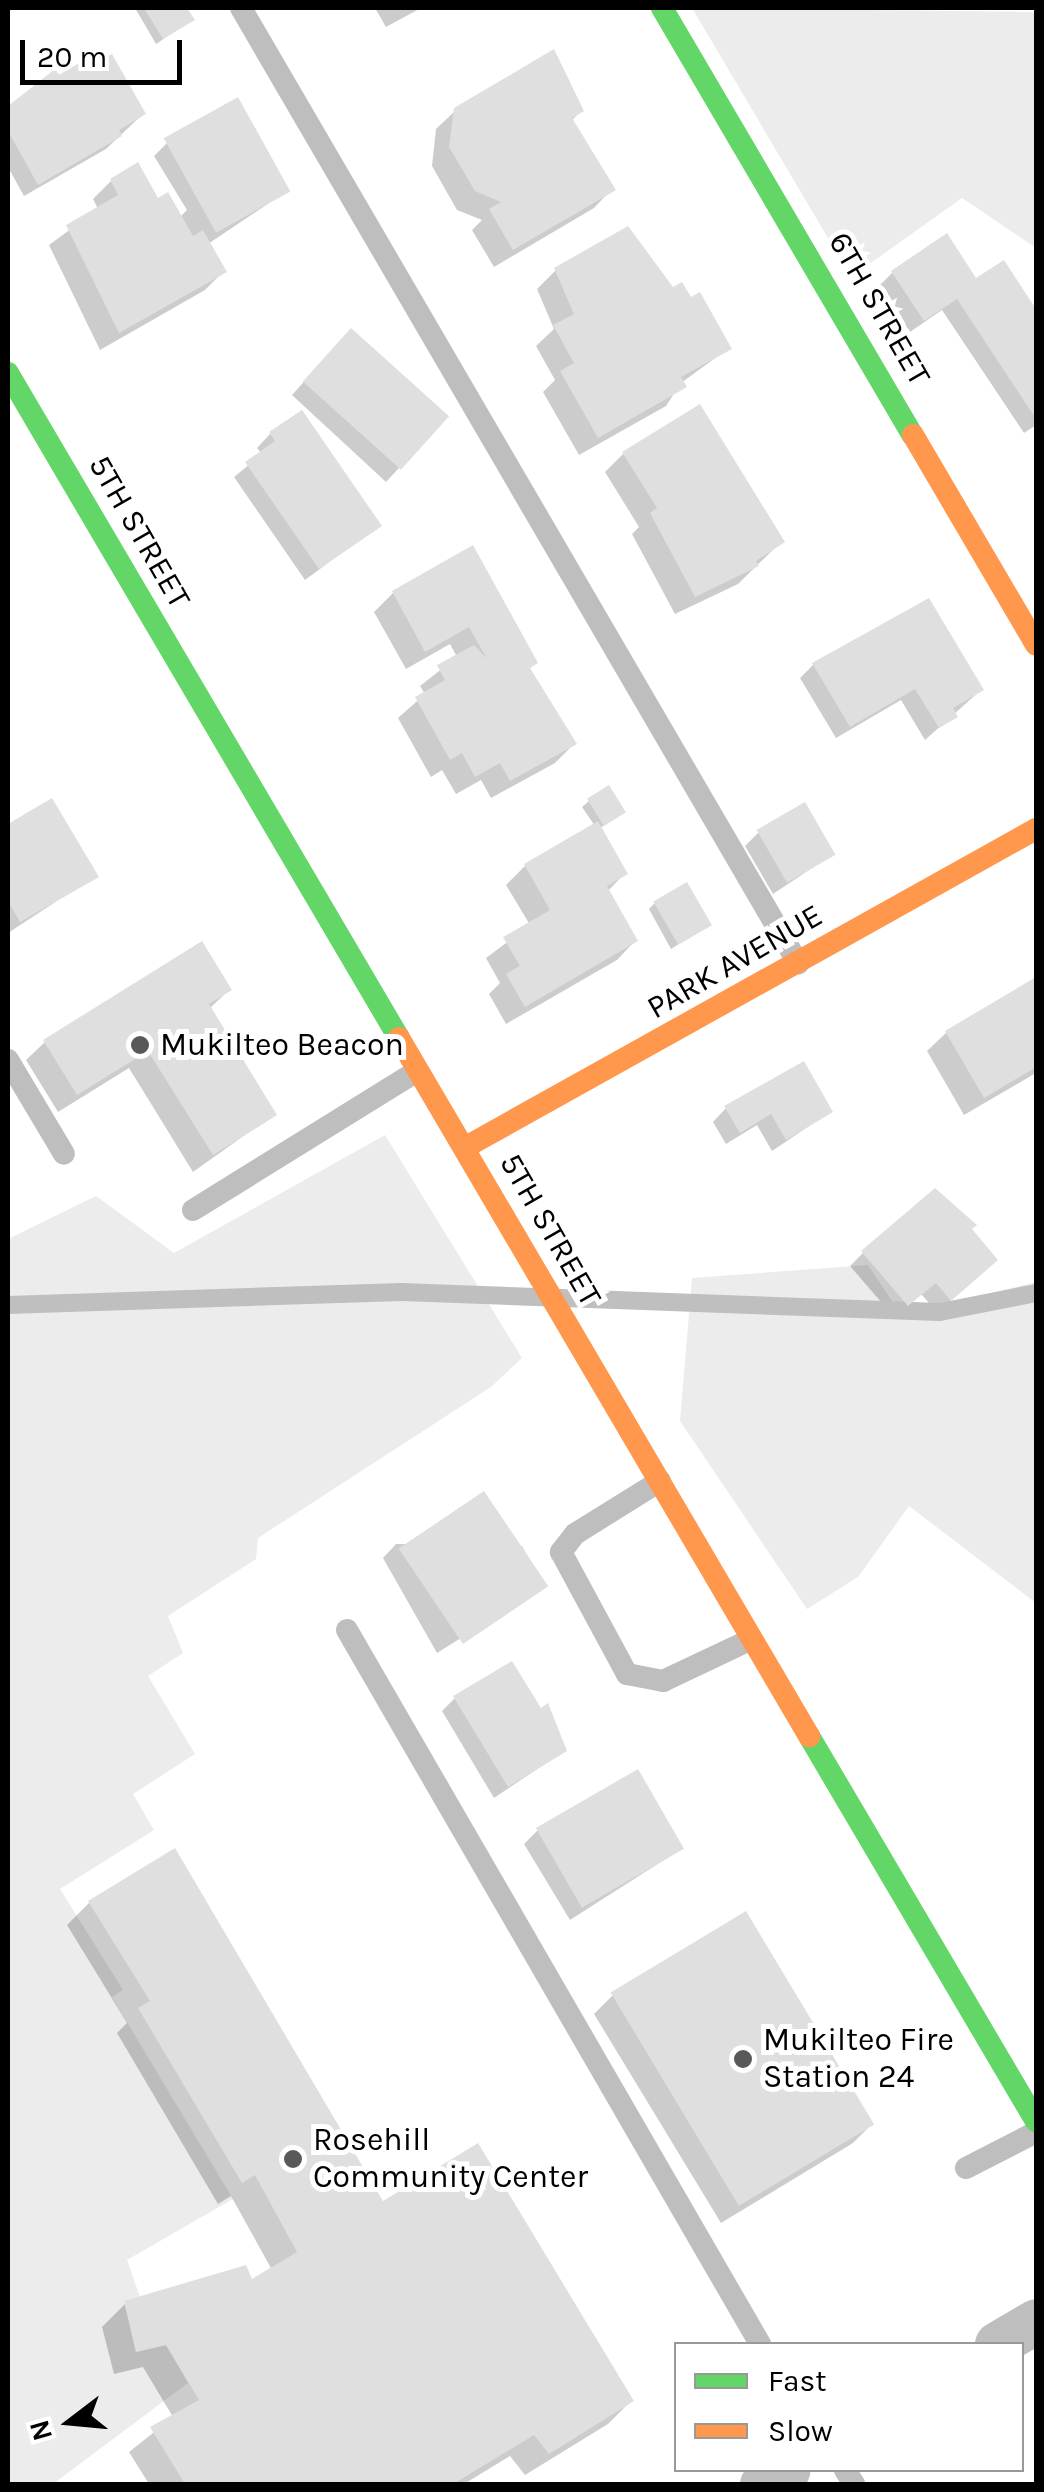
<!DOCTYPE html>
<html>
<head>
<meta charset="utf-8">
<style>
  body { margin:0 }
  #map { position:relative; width:1044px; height:2492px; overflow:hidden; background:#fff; font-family:Karla,sans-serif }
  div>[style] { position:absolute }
  .green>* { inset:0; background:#ececec }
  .shadow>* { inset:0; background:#0003 }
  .stream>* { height:18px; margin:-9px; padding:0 9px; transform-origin:9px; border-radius:9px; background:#bfbfbf }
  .building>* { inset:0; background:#dfdfdf; transform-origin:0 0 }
  .lane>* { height:22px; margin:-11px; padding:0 11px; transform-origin:11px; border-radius:11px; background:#bebebe }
  .street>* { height:45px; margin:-22.5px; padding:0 22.5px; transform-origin:22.5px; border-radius:22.5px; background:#bebebe }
  .fast>* { height:22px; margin:-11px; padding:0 11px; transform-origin:11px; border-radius:11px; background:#63d668 }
  .slow>* { height:22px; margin:-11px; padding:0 11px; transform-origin:11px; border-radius:11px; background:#ff974d }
  .dots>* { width:28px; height:28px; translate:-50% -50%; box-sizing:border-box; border:5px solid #fff; border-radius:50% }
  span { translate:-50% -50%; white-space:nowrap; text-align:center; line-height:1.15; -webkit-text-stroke:10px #fff; paint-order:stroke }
  .street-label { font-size:32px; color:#000 }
  .poi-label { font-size:32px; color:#000 }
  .left { translate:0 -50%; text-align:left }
  .frame { position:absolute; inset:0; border:10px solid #000; pointer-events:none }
  .legend { position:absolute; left:674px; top:2342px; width:350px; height:130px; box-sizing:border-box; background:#fff; border:2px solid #999; margin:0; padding:12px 18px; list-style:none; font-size:30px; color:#000 }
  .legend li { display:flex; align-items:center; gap:20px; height:50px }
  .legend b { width:50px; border:2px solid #999 }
  .north { position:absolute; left:20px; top:2372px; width:100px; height:100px; -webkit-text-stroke:8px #fff; paint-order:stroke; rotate:254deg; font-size:28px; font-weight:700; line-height:40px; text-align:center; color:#000 }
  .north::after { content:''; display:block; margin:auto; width:35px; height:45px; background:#000; clip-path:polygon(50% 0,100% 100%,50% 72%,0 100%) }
  .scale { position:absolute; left:20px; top:40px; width:162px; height:45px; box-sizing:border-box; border:5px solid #000; border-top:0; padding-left:12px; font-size:30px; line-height:35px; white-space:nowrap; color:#000; -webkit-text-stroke:8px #fff; paint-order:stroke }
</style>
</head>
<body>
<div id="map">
  <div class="green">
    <div style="clip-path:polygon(692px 8px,1036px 12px,1036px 248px,962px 198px,851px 277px)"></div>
    <div style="clip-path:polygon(385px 1135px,522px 1358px,491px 1387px,258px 1538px,256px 1559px,168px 1616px,183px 1653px,148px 1676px,195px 1754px,133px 1794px,154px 1830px,60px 1889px,123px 1990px,112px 1997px,233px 2199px,127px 2260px,140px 2297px,124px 2302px,136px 2352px,166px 2345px,188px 2383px,53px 2484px,8px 2484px,8px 1239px,96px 1196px,174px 1253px)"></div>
    <div style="clip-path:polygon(868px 1265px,902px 1316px,1036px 1282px,1036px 1603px,909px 1506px,858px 1577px,807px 1609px,680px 1421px,692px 1278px)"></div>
  </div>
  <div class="shadow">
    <div style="clip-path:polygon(135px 8px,185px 8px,192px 20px,156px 44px)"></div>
    <div style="clip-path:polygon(375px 8px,421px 8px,386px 27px)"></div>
    <div style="clip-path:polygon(553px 52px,581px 111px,571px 121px,612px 189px,594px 208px,494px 267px,472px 230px,482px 220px,457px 210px,432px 166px,436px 129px,456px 110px)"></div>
    <div style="clip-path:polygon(54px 72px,143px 114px,106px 149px,24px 196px,8px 167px,8px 109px)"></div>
    <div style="clip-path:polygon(167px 143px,287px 191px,208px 244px,224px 271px,205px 290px,100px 350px,49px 245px,98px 209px,93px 199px,111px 181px,179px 218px,187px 210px,154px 156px)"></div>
    <div style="clip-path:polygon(1003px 263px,1036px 313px,1036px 425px,1024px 433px,942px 310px,910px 332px,879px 286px,892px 273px,975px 281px)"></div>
    <div style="clip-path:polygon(556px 270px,729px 348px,681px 383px,666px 406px,579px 455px,543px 392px,555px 380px,536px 346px,554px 329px,537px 289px)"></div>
    <div style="clip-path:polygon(338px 344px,399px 468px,386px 482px,292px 395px)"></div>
    <div style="clip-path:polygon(301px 413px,379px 525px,305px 580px,234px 477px,262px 454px,257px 448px,270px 434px)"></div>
    <div style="clip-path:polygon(623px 454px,781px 542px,738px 584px,675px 614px,632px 534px,639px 527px,605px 472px)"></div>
    <div style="clip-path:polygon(472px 549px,528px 670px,574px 744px,555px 763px,491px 798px,481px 780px,456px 794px,442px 770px,431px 777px,398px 718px,425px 694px,420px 686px,457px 657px,450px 644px,406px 669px,374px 612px,393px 593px)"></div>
    <div style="clip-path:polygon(813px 665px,981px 690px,925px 740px,901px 700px,836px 738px,800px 678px)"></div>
    <div style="clip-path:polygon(51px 801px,95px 876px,8px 933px,8px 827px)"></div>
    <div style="clip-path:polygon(589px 801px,616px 818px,600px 828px,625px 873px,608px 891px,635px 941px,617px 960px,506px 1024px,489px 994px,500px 983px,486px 958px,530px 925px,506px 885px,525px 866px,595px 826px,582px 807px)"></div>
    <div style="clip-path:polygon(758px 833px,833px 854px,773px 894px,745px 846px)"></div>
    <div style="clip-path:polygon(655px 903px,709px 925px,671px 949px,649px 909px)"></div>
    <div style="clip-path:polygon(1036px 980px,1036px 1073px,964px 1115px,927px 1051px,946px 1033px)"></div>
    <div style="clip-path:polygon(229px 990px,209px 1009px,273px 1115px,193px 1172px,129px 1068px,58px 1112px,26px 1060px,45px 1042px)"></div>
    <div style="clip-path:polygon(726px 1108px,830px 1112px,772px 1151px,757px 1125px,726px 1144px,713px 1122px)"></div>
    <div style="clip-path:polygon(969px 1229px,982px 1273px,937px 1312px,921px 1294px,894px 1317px,850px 1266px,863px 1253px)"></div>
    <div style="clip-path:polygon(396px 1544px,522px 1546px,544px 1586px,437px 1653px,383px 1558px)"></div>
    <div style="clip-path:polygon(455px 1698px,564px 1751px,494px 1798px,442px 1711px)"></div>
    <div style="clip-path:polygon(537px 1831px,681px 1849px,570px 1920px,524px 1844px)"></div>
    <div style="clip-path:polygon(90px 1902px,382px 2205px,631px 2401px,608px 2424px,525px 2475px,510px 2456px,464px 2484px,149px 2484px,129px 2452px,173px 2417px,143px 2367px,114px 2374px,102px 2327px,125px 2304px,251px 2282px,272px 2270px,231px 2196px,218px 2204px,117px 2033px,127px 2023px,67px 1925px)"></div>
    <div style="clip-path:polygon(613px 1995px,872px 2124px,853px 2143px,721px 2223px,594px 2014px)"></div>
  </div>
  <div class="stream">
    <div style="left:8px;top:1305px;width:394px;rotate:-1.9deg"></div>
    <div style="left:402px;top:1292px;width:538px;rotate:2.13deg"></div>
    <div style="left:940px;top:1312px;width:98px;rotate:-11.2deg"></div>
  </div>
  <div class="building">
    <div style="clip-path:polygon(144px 8px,187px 8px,195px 20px,163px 39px)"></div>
    <div style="clip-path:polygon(554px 49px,584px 111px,572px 118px,616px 190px,513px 250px,489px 209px,501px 202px,475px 191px,449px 147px,454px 108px)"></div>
    <div style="clip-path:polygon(112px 54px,146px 114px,119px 130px,122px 136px,38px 185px,8px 131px,8px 106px,55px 69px,59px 75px,79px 63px,83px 70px)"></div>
    <div style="left:238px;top:97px;width:108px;height:85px;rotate:61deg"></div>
    <div style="clip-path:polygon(138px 162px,158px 198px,168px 192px,193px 236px,203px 230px,227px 272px,119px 333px,66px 225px,118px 195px,110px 179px)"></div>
    <div style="clip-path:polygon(628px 226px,673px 287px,682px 282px,691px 297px,700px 292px,732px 349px,681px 377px,687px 387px,598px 438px,560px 371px,574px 363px,553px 325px,574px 314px,554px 268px)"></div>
    <div style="clip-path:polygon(947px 233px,976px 278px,1004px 260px,1036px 309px,1036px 419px,957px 299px,924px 321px,891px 271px)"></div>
    <div style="left:351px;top:328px;width:132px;height:72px;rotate:42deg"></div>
    <div style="clip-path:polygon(700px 404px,785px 542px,756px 561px,759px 566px,695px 597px,650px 513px,657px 508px,622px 452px)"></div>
    <div style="clip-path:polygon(302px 410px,382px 526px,319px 569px,245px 462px,275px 441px,269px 432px)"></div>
    <div style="clip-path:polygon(473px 545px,538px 663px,530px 668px,577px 744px,510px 781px,500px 763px,475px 777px,462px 753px,450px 760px,415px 697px,445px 680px,437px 665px,474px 645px,487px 659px,469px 627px,425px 652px,392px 591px)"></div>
    <div style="clip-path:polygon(929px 598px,984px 690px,953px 708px,958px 717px,939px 728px,915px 689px,850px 727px,812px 663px)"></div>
    <div style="left:609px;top:785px;width:32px;height:26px;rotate:58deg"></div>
    <div style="clip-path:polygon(52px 798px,99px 877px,20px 922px,8px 901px,8px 824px)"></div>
    <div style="left:805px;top:802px;width:61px;height:56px;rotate:60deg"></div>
    <div style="clip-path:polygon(598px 821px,628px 874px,607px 886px,638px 941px,525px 1007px,506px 974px,520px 966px,503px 937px,550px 910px,524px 864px)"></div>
    <div style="left:687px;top:882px;width:50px;height:39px;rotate:60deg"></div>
    <div style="clip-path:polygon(202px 941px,232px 990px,209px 1004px,277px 1115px,213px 1155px,148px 1051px,77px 1095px,43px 1040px)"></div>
    <div style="clip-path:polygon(1036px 977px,1036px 1067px,984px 1098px,945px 1031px)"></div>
    <div style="clip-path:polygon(804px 1061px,833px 1112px,786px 1140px,771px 1114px,740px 1133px,724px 1106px)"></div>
    <div style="clip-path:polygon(935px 1188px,977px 1225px,972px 1229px,998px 1260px,951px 1301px,936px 1283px,908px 1306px,861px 1251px)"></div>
    <div style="left:484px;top:1491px;width:115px;height:103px;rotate:56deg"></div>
    <div style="clip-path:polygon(512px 1661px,541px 1708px,548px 1703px,567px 1751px,508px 1787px,453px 1696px)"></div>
    <div style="left:638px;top:1769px;width:92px;height:118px;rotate:60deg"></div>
    <div style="clip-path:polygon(175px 1848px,383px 2201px,478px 2143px,634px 2401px,549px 2454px,534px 2435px,453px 2484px,185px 2484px,150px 2427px,199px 2400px,166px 2345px,136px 2352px,124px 2301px,246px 2265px,252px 2279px,297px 2252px,255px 2175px,242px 2183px,138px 2008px,150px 2001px,88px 1901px)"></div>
    <div style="left:746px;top:1911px;width:249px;height:158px;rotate:59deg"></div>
  </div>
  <div class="lane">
    <div style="left:241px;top:8px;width:1106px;rotate:59.75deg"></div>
    <div style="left:8px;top:1060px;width:109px;rotate:59.2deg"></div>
    <div style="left:193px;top:1210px;width:264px;rotate:-31.8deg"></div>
    <div style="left:660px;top:1481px;width:100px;rotate:148.1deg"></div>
    <div style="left:575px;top:1534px;width:23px;rotate:128deg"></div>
    <div style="left:561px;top:1552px;width:139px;rotate:61.6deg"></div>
    <div style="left:627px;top:1674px;width:37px;rotate:11deg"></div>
    <div style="left:663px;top:1681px;width:98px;rotate:-25.3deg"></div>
    <div style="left:347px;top:1630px;width:825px;rotate:59.95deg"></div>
    <div style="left:966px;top:2168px;width:79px;rotate:-27.2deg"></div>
    <div style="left:845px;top:2470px;width:17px;rotate:57deg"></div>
  </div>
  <div class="street">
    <div style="left:997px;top:2344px;width:45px;rotate:-30.5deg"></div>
    <div style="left:762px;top:2484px;width:29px;rotate:-29deg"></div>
  </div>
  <div class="fast">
    <div style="left:662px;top:8px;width:495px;rotate:59.6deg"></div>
    <div style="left:8px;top:373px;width:771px;rotate:59.55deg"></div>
    <div style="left:809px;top:1736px;width:447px;rotate:59.5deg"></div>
  </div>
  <div class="slow">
    <div style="left:913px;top:435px;width:243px;rotate:59.6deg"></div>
    <div style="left:399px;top:1038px;width:810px;rotate:59.57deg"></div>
    <div style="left:464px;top:1148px;width:655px;rotate:-29.15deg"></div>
  </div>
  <div class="dots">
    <div style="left:140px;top:1045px;background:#595959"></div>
    <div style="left:743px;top:2059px;background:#595959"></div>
    <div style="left:293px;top:2159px;background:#595959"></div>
  </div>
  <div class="street-label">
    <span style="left:879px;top:309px;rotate:60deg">6TH STREET</span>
    <span style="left:139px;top:532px;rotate:60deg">5TH STREET</span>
    <span style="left:735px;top:962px;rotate:-30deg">PARK AVENUE</span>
    <span style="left:550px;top:1230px;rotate:60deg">5TH STREET</span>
  </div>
  <div class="poi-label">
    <span class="left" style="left:160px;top:1045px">Mukilteo Beacon</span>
    <span class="left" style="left:763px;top:2059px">Mukilteo Fire<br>Station 24</span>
    <span class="left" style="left:313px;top:2159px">Rosehill<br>Community Center</span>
  </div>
  <div class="frame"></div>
  <ul class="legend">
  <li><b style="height:12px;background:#63d668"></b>Fast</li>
  <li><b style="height:12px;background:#ff974d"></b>Slow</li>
  </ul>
  <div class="north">N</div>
  <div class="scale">20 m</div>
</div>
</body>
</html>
